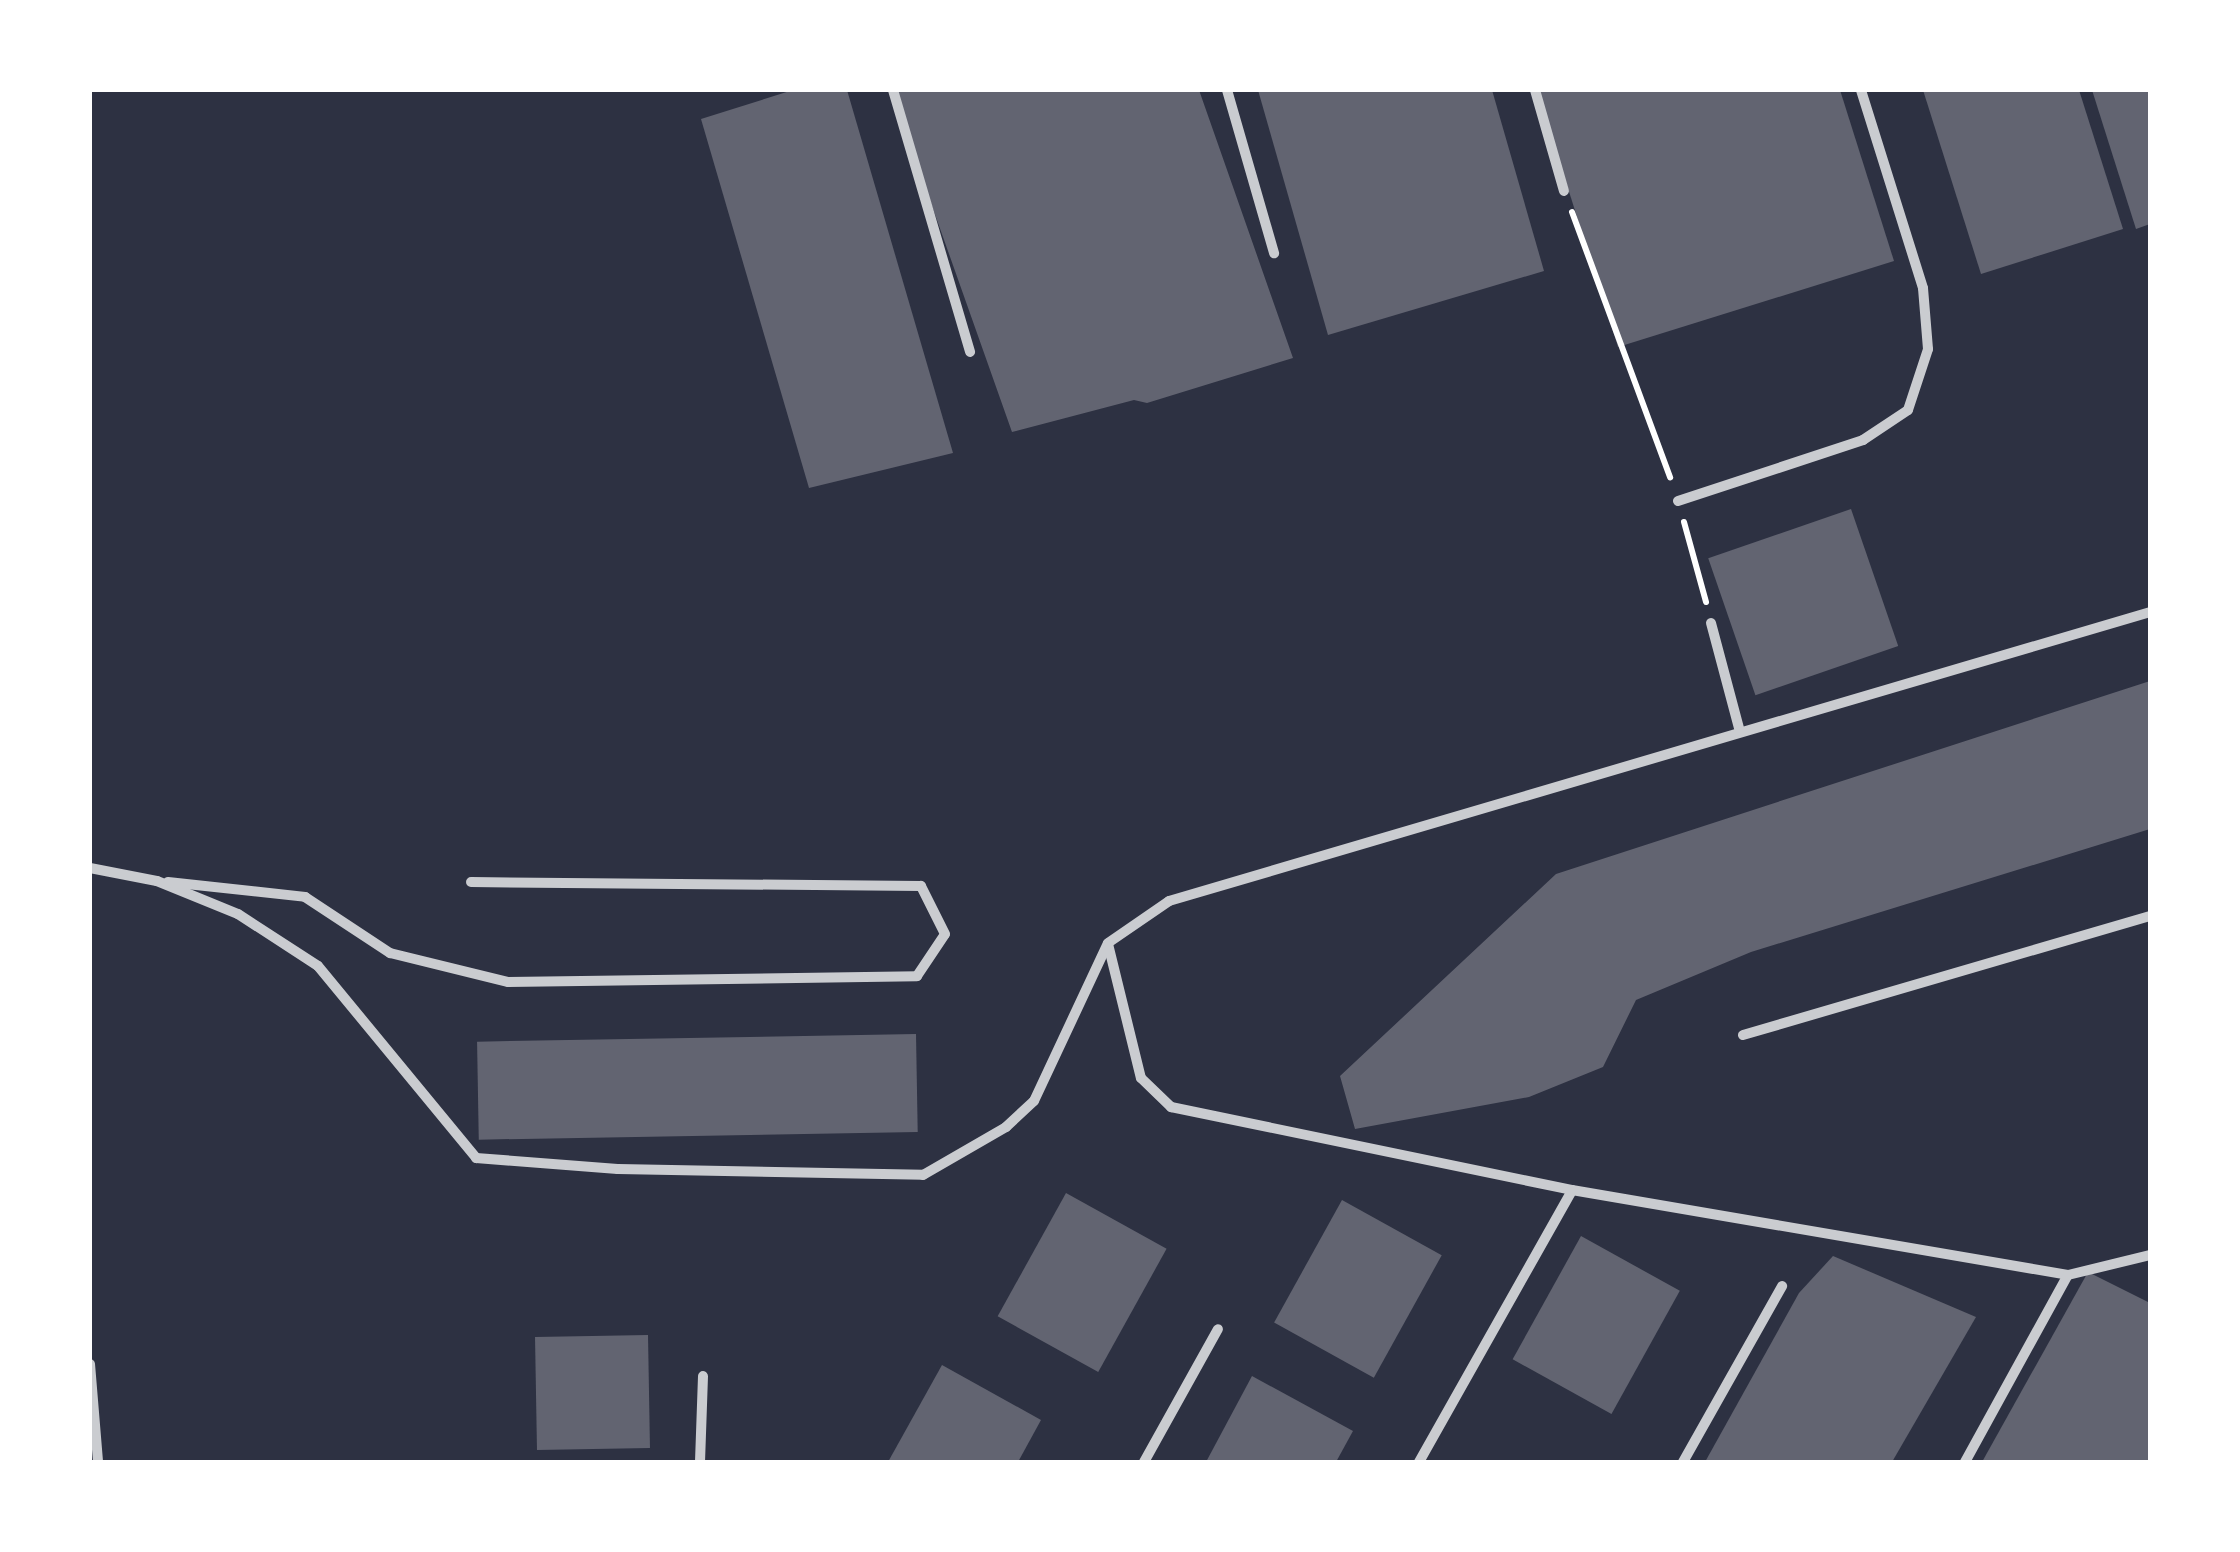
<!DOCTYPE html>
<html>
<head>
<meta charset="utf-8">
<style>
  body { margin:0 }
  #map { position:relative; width:2240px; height:1552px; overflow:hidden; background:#2d3142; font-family:Arial,sans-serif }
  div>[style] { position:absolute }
  .building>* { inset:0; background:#626471; transform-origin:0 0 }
  .path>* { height:6px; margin:-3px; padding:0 3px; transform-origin:3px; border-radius:3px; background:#fff }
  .minor>* { height:10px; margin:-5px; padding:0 5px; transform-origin:5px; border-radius:5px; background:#caccd0 }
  span { translate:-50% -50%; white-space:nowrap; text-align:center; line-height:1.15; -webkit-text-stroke:10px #fff; paint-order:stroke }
  .frame { position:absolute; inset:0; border:92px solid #fff; pointer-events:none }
</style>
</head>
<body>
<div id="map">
  <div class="building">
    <div style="clip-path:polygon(793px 90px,847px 90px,953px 453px,809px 488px,701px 119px)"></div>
    <div style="clip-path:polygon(891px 90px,1199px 90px,1293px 358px,1147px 403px,1134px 400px,1012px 432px)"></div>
    <div style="clip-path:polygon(1258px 90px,1492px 90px,1544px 271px,1328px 335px)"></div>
    <div style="clip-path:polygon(1537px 90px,1840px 90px,1894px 261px,1618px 347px)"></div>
    <div style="clip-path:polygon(1923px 90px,2079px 90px,2123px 229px,1981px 274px)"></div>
    <div style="clip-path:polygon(2092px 90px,2150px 90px,2150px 224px,2136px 229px)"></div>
    <div style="left:1851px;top:509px;width:145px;height:151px;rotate:71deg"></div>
    <div style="clip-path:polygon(2150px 681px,2150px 829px,1751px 952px,1636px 1000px,1603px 1067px,1529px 1097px,1355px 1129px,1340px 1076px,1556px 874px)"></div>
    <div style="left:916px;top:1034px;width:98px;height:439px;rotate:89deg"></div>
    <div style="left:1066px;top:1193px;width:115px;height:141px;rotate:29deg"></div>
    <div style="left:1342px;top:1200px;width:114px;height:140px;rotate:29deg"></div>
    <div style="left:1581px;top:1236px;width:113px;height:141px;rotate:29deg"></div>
    <div style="clip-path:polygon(1833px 1256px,1976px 1317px,1892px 1462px,1705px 1462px,1799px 1293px)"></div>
    <div style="clip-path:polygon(2088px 1272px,2150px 1303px,2150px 1462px,1982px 1462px)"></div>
    <div style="left:648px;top:1335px;width:113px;height:113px;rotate:89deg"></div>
    <div style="clip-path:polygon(942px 1365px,1041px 1420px,1018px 1462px,888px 1462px)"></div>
    <div style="clip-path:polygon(1252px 1376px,1353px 1431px,1336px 1462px,1206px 1462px)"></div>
  </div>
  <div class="path">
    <div style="left:1572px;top:212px;width:283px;rotate:69.7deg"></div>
    <div style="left:1684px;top:522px;width:83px;rotate:74.6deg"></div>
  </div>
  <div class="minor">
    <div style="left:893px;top:90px;width:273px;rotate:73.6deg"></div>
    <div style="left:1227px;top:90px;width:170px;rotate:73.9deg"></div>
    <div style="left:1535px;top:90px;width:105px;rotate:74deg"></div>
    <div style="left:1678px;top:501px;width:195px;rotate:-18.2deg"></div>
    <div style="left:1863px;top:440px;width:54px;rotate:-33.7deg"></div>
    <div style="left:1908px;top:410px;width:64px;rotate:-71.8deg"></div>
    <div style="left:1928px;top:349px;width:61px;rotate:-94.7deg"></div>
    <div style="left:1923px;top:288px;width:207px;rotate:-107.4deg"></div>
    <div style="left:1711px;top:623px;width:109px;rotate:75.1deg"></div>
    <div style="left:90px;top:868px;width:68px;rotate:11deg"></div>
    <div style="left:157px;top:881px;width:87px;rotate:22.2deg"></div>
    <div style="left:238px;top:914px;width:95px;rotate:33deg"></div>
    <div style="left:318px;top:966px;width:249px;rotate:50.5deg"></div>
    <div style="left:476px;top:1158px;width:142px;rotate:4.4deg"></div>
    <div style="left:618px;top:1169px;width:305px;rotate:1.1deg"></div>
    <div style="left:923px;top:1175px;width:96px;rotate:-30deg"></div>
    <div style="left:1006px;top:1127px;width:38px;rotate:-43deg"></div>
    <div style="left:1034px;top:1101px;width:174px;rotate:-64.9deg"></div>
    <div style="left:1108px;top:943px;width:74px;rotate:-34.5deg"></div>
    <div style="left:1169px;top:901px;width:1023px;rotate:-16.41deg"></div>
    <div style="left:168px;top:882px;width:138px;rotate:6.2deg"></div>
    <div style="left:305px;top:897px;width:102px;rotate:33.4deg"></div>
    <div style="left:390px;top:953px;width:122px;rotate:13.8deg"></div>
    <div style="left:508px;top:982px;width:409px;rotate:-0.8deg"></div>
    <div style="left:917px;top:976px;width:50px;rotate:-56.3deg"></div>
    <div style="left:945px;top:934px;width:54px;rotate:-116.6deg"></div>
    <div style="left:921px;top:886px;width:450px;rotate:-179.5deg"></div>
    <div style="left:1108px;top:944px;width:138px;rotate:76.2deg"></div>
    <div style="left:1141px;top:1078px;width:42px;rotate:44deg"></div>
    <div style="left:1171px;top:1107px;width:409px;rotate:11.7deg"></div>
    <div style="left:1572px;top:1190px;width:503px;rotate:9.72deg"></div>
    <div style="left:2068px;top:1275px;width:84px;rotate:-13.7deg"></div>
    <div style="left:1743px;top:1035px;width:424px;rotate:-16.3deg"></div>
    <div style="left:90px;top:1364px;width:98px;rotate:85.3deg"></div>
    <div style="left:700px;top:1462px;width:86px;rotate:-88deg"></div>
    <div style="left:1144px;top:1462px;width:152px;rotate:-60.9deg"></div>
    <div style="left:1419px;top:1462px;width:312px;rotate:-60.6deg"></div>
    <div style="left:1683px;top:1462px;width:202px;rotate:-60.6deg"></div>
    <div style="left:1965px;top:1462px;width:213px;rotate:-61.2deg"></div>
  </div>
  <div class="frame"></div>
</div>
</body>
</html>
